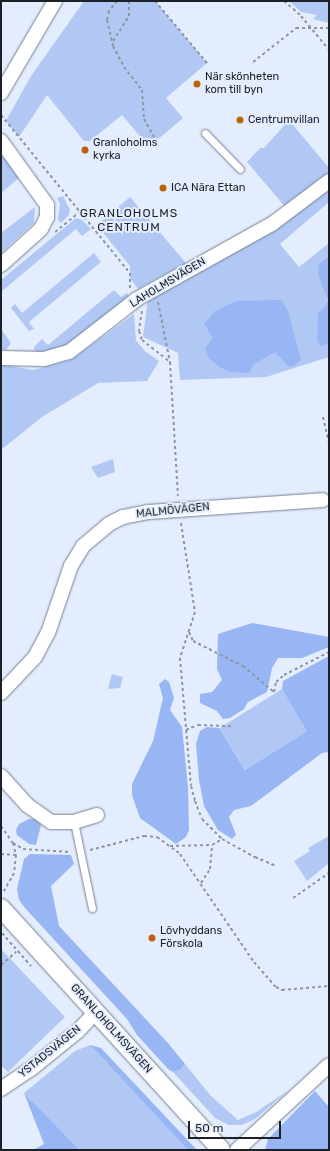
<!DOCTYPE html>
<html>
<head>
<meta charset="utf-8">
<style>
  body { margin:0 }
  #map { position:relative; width:330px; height:1151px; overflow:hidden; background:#e4edfd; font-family:Rubik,sans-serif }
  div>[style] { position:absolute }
  .green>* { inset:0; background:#b1c8f5; transform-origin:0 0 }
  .forest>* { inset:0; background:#98b6f3 }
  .path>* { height:2px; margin-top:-1px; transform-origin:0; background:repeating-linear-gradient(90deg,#8f96a2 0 3px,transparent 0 6px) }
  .roads { filter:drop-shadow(0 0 1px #768092) drop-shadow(0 0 1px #768092) }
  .service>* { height:7px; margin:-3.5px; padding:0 3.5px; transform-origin:3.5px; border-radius:3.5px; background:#fff }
  .minor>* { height:14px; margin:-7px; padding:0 7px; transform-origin:7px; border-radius:7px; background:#fff }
  .tertiary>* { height:18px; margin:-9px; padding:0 9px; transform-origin:9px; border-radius:9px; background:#fff }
  .dots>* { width:11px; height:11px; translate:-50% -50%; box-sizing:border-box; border:2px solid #e4edfd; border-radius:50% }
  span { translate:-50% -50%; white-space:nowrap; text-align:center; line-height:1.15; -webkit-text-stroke:4px #e4edfd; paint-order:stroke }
  .poi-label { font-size:11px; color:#1c2027 }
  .left { translate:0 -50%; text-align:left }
  .street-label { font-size:11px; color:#1c2027 }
  .neighbourhood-label { font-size:12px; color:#1c2027; letter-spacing:1px }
  .frame { position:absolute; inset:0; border:2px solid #1c2027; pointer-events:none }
  .scale { position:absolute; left:188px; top:1121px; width:93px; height:18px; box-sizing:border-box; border:2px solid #1c2027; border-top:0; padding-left:5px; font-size:12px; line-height:14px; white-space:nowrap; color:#1c2027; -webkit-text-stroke:3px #e4edfd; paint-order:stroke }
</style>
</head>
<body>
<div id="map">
  <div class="green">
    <div style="clip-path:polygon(84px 1px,155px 1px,207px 63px,166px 98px,183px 118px,149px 147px,122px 115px,90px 141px,84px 141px,47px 95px,19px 137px,6px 121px,31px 76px)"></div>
    <div style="clip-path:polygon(289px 1px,329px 1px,329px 23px,313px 19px,317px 15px,301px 12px)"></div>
    <div style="clip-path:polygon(289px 120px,329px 168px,329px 172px,286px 208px,247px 162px,260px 148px,264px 148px)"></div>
    <div style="clip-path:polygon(1px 153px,19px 178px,1px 193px)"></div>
    <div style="clip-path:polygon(329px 186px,329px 202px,280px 244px,299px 267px,329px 243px,329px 256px,319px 264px,328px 300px,318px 328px,317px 340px,321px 347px,329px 343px,329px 357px,266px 377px,180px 380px,178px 353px,143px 337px,148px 298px)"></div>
    <div style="clip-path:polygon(63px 196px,70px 210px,69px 215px,61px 223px,58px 220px,60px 204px,57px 198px)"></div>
    <div style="clip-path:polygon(130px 197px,186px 263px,138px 289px,130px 278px,130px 266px,97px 225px)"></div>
    <div style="clip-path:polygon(35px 207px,34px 223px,1px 253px,1px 233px)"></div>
    <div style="clip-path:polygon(76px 218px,82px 220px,91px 229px,82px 236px,76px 229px,1px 292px,1px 280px)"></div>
    <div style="clip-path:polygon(94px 253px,101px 262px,29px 322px,34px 329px,29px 331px,11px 308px,15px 304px,22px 313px)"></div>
    <div style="clip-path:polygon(114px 290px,121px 297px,127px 293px,130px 297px,64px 347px,38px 353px,35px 352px,34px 347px,42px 339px,48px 345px)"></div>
    <div style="clip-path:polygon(134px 314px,136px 341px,146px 352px,159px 361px,147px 381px,98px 383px,42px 417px,1px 450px,1px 364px,33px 370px,72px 359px)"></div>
    <div style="clip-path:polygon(1px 329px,11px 343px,6px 350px,1px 349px)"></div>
    <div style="clip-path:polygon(113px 459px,115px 472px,98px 478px,91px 467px)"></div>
    <div style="clip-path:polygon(112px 674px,123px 677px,120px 688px,108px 689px)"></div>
    <div style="left:282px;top:689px;width:49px;height:74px;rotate:58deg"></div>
    <div style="clip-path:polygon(329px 836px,329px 863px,307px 881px,294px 861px,310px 851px,308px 848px)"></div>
    <div style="clip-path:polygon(1px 949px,65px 1017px,8px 1072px,1px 1066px)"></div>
    <div style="clip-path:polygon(90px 1045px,188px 1150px,80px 1150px,24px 1093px,75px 1051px)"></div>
    <div style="clip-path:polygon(185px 1064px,211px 1096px,238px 1120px,256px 1112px,289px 1090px,255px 1119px,242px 1125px,229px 1125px,215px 1118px,173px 1072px,180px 1070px)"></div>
  </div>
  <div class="forest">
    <div style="clip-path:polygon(329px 256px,329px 343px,321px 347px,317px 340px,318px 313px,325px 307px,328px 300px,318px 274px,319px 264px)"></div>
    <div style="clip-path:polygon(282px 300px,288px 311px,301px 360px,294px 366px,288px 366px,275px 352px,254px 364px,249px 373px,231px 372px,219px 367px,209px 358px,205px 348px,213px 338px,204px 324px,215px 311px,237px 301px)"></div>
    <div style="clip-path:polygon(252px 623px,329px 637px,329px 647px,302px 658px,278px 658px,272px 668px,267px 692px,248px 702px,244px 709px,230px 718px,223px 719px,217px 711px,200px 703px,200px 694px,212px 692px,222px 680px,217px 669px,218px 634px)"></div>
    <div style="clip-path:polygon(329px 656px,329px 752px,322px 753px,251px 806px,234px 810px,229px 817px,236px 835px,232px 839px,218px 830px,204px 806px,199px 780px,196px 744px,200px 731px,207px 727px,219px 728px,245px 770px,307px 731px,282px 689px,283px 681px)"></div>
    <div style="clip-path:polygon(165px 679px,169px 682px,174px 698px,170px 710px,182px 727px,188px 787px,189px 830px,186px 837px,176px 844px,140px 818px,132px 795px,132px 784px,153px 741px,163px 698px,159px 684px)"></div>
    <div style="clip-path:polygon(29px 819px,36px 819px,41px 825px,36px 845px,29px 844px,17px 835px,16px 830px,19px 824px)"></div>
    <div style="clip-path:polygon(30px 854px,71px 855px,74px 864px,51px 886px,59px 926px,168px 1043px,185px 1064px,180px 1070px,173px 1072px,168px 1069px,137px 1035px,127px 1019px,25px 908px,19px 900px,17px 889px,24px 859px)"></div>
    <div style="clip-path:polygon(90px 1045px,101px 1048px,197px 1150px,188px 1150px)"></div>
    <div style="clip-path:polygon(315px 1091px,329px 1107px,329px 1150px,265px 1150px,268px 1139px)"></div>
    <div style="clip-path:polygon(24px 1093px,80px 1150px,33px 1150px,44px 1144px)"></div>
  </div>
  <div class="path">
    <div style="left:117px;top:1px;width:13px;rotate:129deg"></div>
    <div style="left:109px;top:11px;width:9px;rotate:103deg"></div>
    <div style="left:107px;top:20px;width:27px;rotate:77deg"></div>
    <div style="left:113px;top:46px;width:24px;rotate:62deg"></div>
    <div style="left:124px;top:67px;width:29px;rotate:52deg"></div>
    <div style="left:142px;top:90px;width:29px;rotate:86deg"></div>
    <div style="left:144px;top:119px;width:25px;rotate:61deg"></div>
    <div style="left:155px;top:1px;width:81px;rotate:50deg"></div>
    <div style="left:284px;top:1px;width:23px;rotate:41deg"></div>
    <div style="left:301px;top:16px;width:44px;rotate:50.5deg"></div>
    <div style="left:113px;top:41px;width:30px;rotate:-57deg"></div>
    <div style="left:129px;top:16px;width:15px;rotate:-90deg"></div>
    <div style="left:253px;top:62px;width:55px;rotate:-38.3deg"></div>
    <div style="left:296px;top:28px;width:33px"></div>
    <div style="left:1px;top:115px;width:204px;rotate:50.8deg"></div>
    <div style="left:130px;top:273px;width:16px;rotate:90deg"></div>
    <div style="left:55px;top:232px;width:35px;rotate:-39deg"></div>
    <div style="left:158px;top:302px;width:61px;rotate:78.7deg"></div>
    <div style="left:170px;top:362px;width:134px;rotate:86.6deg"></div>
    <div style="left:142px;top:311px;width:20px;rotate:99deg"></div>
    <div style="left:139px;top:331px;width:9px;rotate:72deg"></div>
    <div style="left:142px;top:340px;width:36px;rotate:38deg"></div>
    <div style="left:323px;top:417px;width:26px;rotate:77deg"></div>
    <div style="left:181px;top:523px;width:90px;rotate:81.1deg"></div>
    <div style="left:195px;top:612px;width:48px;rotate:108.1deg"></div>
    <div style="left:180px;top:658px;width:128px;rotate:85.1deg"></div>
    <div style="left:191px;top:786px;width:16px;rotate:75deg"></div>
    <div style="left:195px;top:801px;width:19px;rotate:69deg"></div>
    <div style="left:202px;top:819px;width:28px;rotate:45deg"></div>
    <div style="left:222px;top:839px;width:38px;rotate:29deg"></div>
    <div style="left:255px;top:857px;width:21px;rotate:23deg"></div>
    <div style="left:189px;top:632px;width:10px;rotate:66deg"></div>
    <div style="left:193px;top:641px;width:56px;rotate:26.6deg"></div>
    <div style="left:243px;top:666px;width:40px;rotate:40deg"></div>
    <div style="left:274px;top:692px;width:10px;rotate:-79deg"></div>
    <div style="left:276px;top:682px;width:11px;rotate:-41deg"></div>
    <div style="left:284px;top:675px;width:51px;rotate:-27.1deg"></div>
    <div style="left:186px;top:730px;width:13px;rotate:-23deg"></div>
    <div style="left:198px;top:725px;width:35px;rotate:2deg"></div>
    <div style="left:1px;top:826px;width:21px;rotate:55deg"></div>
    <div style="left:13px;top:843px;width:12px;rotate:76deg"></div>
    <div style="left:16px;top:855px;width:18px;rotate:96deg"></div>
    <div style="left:14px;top:873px;width:21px;rotate:119deg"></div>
    <div style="left:13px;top:843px;width:12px;rotate:31deg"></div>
    <div style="left:23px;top:849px;width:47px;rotate:3.7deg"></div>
    <div style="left:170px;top:846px;width:42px;rotate:-1.4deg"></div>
    <div style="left:90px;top:850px;width:56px;rotate:-14.5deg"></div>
    <div style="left:144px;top:836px;width:13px;rotate:4deg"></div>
    <div style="left:157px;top:837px;width:29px;rotate:36deg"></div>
    <div style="left:180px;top:854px;width:131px;rotate:55.6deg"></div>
    <div style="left:254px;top:962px;width:33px;rotate:49deg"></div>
    <div style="left:276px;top:987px;width:7px;rotate:27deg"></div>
    <div style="left:282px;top:990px;width:47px;rotate:-4.9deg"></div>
    <div style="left:1px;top:854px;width:15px;rotate:4deg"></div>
    <div style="left:201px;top:883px;width:17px;rotate:-57deg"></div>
    <div style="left:210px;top:869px;width:24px;rotate:-85deg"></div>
    <div style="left:212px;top:845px;width:12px;rotate:-31deg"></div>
    <div style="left:293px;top:898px;width:44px;rotate:-34.8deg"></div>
    <div style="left:2px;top:933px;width:44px;rotate:48.7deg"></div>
    <div style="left:1px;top:965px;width:20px;rotate:-41deg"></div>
  </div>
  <div class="roads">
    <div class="service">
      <div style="left:205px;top:133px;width:50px;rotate:45.8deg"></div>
      <div style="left:74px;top:822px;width:88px;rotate:78.2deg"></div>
    </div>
    <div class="minor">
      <div style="left:1px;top:93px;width:107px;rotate:-59.6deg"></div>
      <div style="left:1px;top:141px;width:79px;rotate:54.3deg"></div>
      <div style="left:47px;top:205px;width:12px;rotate:90deg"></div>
      <div style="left:47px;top:217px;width:13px;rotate:117deg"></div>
      <div style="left:41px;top:229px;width:54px;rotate:138deg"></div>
      <div style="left:1px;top:358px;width:43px;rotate:1.3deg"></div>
      <div style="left:44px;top:359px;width:26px;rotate:-16deg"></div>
      <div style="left:69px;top:352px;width:86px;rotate:-37.9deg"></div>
      <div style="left:137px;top:299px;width:154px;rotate:-29.1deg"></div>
      <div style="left:272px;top:224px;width:71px;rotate:-37deg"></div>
      <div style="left:1px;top:693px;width:50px;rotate:-46.6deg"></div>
      <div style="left:35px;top:657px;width:27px;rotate:-62deg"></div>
      <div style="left:48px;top:633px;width:71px;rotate:-71.1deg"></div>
      <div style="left:71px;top:566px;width:23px;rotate:-59deg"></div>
      <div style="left:83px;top:546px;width:34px;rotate:-40deg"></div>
      <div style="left:109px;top:524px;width:16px;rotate:-27deg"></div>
      <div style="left:123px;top:517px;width:25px;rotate:-11deg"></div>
      <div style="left:148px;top:512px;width:175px;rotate:-3.9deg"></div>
      <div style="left:1px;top:776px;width:39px;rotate:48deg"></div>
      <div style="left:27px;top:805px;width:29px;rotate:35deg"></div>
      <div style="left:51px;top:822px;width:23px"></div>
      <div style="left:74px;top:822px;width:24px;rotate:-17deg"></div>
      <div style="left:1px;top:1089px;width:36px;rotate:-34deg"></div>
      <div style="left:31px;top:1069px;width:60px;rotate:-39deg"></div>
      <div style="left:78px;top:1031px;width:26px;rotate:-47deg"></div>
      <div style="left:237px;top:1150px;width:125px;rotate:-42.7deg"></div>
    </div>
    <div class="tertiary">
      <div style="left:1px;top:908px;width:327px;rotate:47.7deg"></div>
    </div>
  </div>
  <div class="dots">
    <div style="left:197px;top:84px;background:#bd610d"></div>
    <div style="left:240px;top:120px;background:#bd610d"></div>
    <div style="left:85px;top:150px;background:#bd610d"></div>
    <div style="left:163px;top:188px;background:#bd610d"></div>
    <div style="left:152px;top:938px;background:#bd610d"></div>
  </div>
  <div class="poi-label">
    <span class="left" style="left:205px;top:84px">När skönheten<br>kom till byn</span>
    <span class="left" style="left:248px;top:120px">Centrumvillan</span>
    <span class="left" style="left:93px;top:150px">Granloholms<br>kyrka</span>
    <span class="left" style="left:171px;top:188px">ICA Nära Ettan</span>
    <span class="left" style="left:160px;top:938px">Lövhyddans<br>Förskola</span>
  </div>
  <div class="street-label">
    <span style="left:168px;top:283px;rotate:-31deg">LAHOLMSVÄGEN</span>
    <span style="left:173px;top:511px;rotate:-6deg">MALMÖVÄGEN</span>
    <span style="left:111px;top:1029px;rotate:48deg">GRANLOHOLMSVÄGEN</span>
    <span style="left:50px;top:1052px;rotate:-39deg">YSTADSVÄGEN</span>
  </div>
  <div class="neighbourhood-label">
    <span style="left:129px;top:221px">GRANLOHOLMS<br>CENTRUM</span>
  </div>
  <div class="frame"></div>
  <div class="scale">50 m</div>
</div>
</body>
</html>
